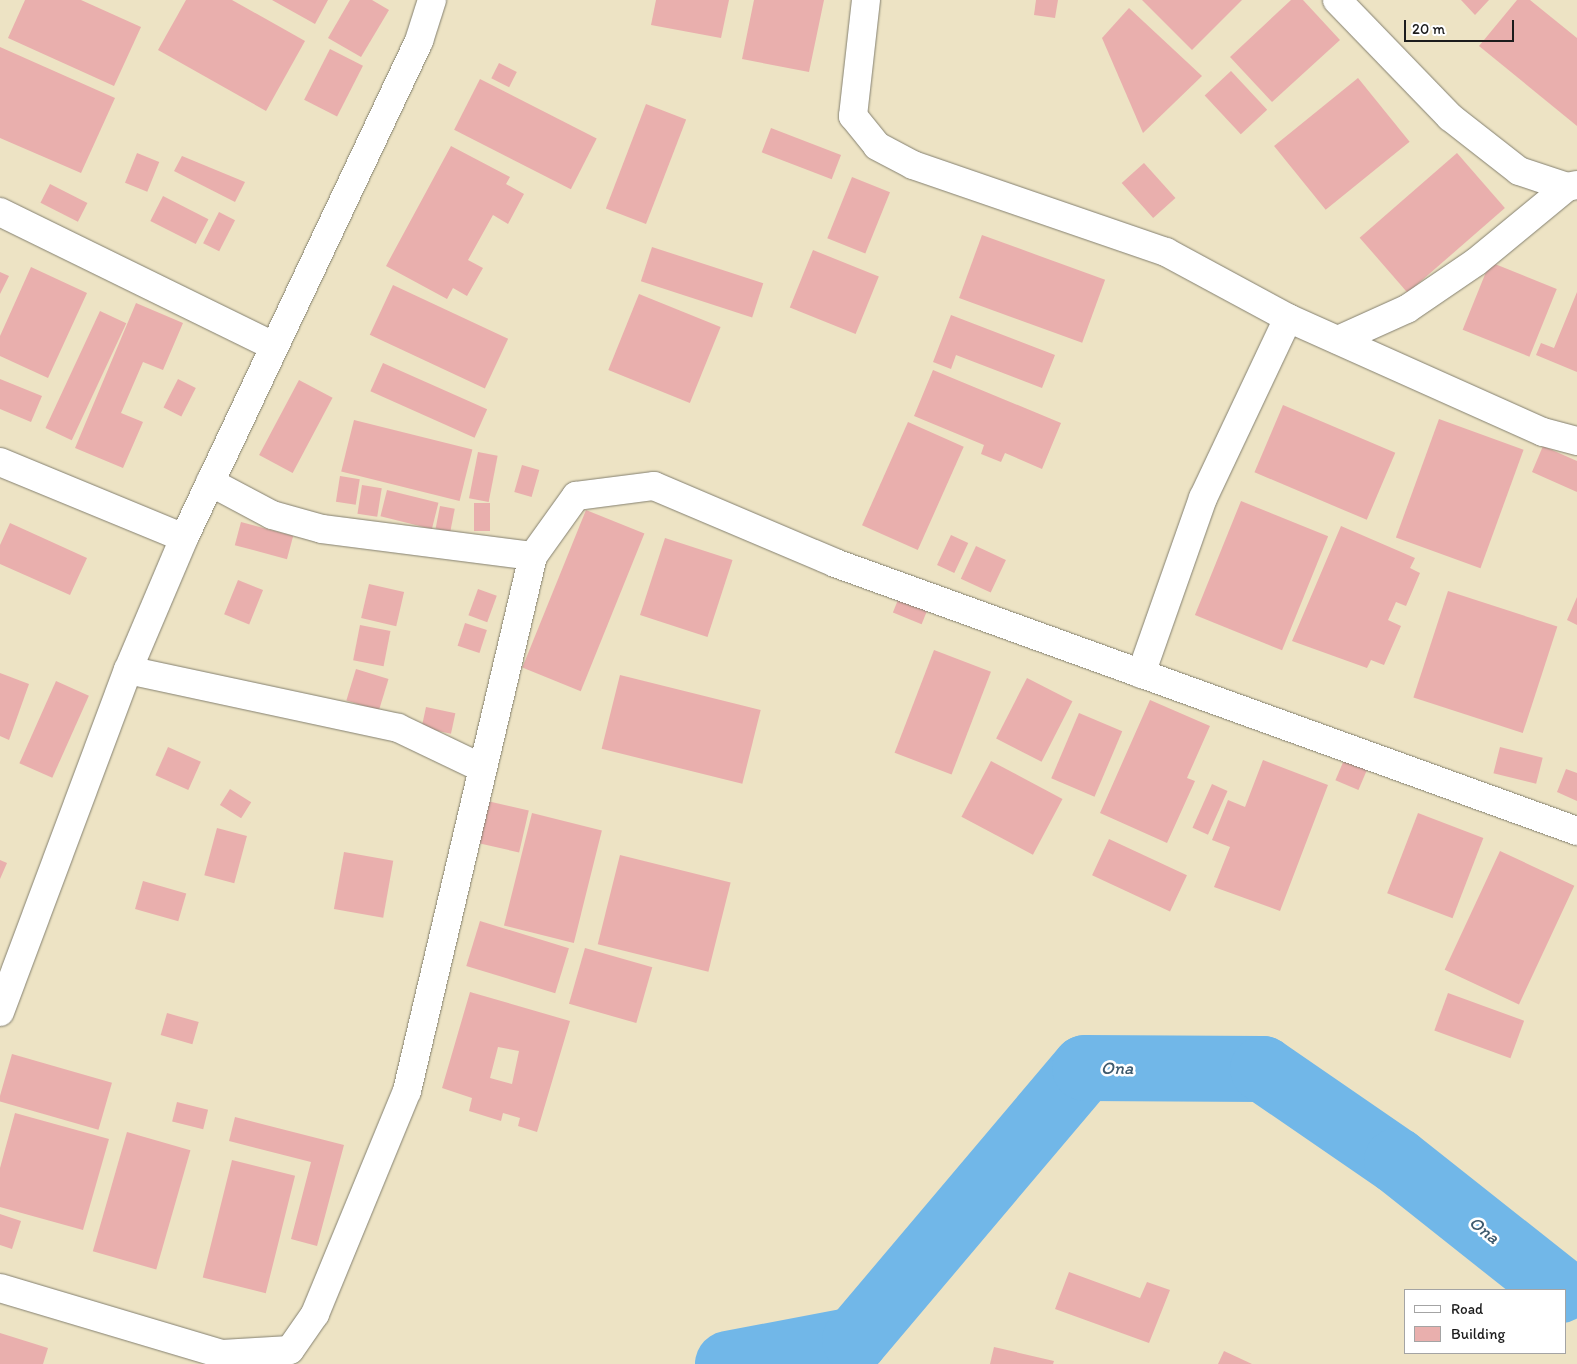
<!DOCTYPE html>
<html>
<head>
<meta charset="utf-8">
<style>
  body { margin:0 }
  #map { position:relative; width:1577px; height:1364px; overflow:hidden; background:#ede3c4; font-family:Itim,sans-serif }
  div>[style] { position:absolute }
  .river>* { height:66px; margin:-33px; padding:0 33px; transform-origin:33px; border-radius:33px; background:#71b7e8 }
  .building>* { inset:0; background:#e9afad; transform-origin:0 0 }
  .roads { filter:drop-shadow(0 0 1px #848070) drop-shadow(0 0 1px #848070) }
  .minor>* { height:28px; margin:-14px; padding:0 14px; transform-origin:14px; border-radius:14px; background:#fff }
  span { translate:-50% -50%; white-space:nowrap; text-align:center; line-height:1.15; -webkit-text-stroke:5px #fff; paint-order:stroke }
  .water-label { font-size:18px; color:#3e5a6e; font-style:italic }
  .legend { position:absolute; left:1404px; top:1289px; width:162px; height:65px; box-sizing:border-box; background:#fff; border:1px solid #a4a4a4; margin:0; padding:6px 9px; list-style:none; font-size:15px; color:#1c1c1c }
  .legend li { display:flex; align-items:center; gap:10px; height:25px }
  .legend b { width:25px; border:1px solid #a4a4a4 }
  .scale { position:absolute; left:1404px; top:20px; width:110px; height:22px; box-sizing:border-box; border:2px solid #1c1c1c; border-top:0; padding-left:6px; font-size:15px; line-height:18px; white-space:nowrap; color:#1c1c1c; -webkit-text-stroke:4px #fff; paint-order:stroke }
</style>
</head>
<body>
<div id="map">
  <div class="river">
    <div style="left:728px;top:1364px;width:129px;rotate:-10.7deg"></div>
    <div style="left:855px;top:1340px;width:356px;rotate:-49.8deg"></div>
    <div style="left:1085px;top:1068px;width:178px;rotate:0.3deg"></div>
    <div style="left:1263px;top:1069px;width:163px;rotate:34.5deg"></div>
    <div style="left:1397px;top:1161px;width:208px;rotate:38.4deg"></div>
  </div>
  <div class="building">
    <div style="clip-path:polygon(25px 0,81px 0,141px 27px,114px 86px,8px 38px)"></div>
    <div style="clip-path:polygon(186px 0,232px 0,305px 41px,266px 111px,158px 50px)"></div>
    <div style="clip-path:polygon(272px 0,328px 0,315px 24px)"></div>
    <div style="clip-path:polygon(350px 0,372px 0,389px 10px,361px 57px,328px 38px)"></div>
    <div style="clip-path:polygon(656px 0,729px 0,721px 38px,651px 25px)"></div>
    <div style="clip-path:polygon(754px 0,824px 0,809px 72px,742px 59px)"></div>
    <div style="clip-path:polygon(1036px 0,1058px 0,1055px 18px,1034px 15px)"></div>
    <div style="clip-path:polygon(1142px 0,1242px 0,1192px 50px)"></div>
    <div style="clip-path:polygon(1291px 0,1303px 0,1340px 40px,1272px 102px,1230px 57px)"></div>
    <div style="clip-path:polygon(1461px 0,1489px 0,1475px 15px)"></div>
    <div style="clip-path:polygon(1517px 0,1530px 0,1577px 38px,1577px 126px,1479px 46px)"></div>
    <div style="clip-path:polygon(1129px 8px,1202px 76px,1143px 133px,1102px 38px)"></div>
    <div style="clip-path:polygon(0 47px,115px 98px,81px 173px,0 138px)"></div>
    <div style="left:330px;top:49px;width:37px;height:57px;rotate:27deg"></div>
    <div style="left:499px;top:63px;width:20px;height:17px;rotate:27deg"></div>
    <div style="left:1231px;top:71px;width:53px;height:36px;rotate:47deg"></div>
    <div style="left:1358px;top:78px;width:82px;height:108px;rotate:51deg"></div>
    <div style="left:480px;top:79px;width:131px;height:57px;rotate:27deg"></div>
    <div style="left:646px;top:104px;width:43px;height:112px;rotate:21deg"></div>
    <div style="left:771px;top:128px;width:75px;height:26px;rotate:21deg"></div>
    <div style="clip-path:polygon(451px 146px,510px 177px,506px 184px,524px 194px,508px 224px,493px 215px,468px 260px,483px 268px,467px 296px,453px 288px,447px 299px,386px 266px)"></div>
    <div style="left:137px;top:153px;width:24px;height:32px;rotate:22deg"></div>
    <div style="left:1457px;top:153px;width:73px;height:129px;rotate:49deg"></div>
    <div style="clip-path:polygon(182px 156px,245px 182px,235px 202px,174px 171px)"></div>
    <div style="left:1144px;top:163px;width:47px;height:30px;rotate:48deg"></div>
    <div style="left:852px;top:177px;width:41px;height:66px;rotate:22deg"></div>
    <div style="left:50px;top:184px;width:42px;height:21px;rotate:27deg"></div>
    <div style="left:163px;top:196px;width:51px;height:28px;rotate:27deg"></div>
    <div style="left:219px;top:212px;width:18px;height:35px;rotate:27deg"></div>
    <div style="left:982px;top:235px;width:131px;height:67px;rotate:20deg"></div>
    <div style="left:652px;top:247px;width:117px;height:36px;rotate:18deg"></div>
    <div style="left:813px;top:250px;width:71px;height:62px;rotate:22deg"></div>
    <div style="left:1490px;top:262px;width:72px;height:73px;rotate:22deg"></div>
    <div style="clip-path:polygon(31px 267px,87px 293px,48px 378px,0 356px,0 336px)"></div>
    <div style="clip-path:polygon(0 272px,9px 276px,0 294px)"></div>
    <div style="left:393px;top:285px;width:127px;height:55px;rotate:25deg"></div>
    <div style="clip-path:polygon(1577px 292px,1577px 372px,1536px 355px,1541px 343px,1554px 348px)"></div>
    <div style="left:639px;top:294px;width:88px;height:82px;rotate:22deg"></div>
    <div style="clip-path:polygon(136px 303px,183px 323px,163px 370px,143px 362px,121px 413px,143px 422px,123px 468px,75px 448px)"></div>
    <div style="left:100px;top:311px;width:29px;height:129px;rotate:25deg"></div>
    <div style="clip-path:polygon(951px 315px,1055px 355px,1042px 388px,956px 355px,951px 369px,933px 362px)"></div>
    <div style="left:383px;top:363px;width:114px;height:31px;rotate:24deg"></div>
    <div style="clip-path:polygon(933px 370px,1061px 423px,1042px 469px,1005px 453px,1001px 462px,981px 454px,984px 445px,914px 416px)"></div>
    <div style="clip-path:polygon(0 379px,42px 396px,31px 422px,0 409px)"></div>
    <div style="left:178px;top:379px;width:20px;height:32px;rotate:27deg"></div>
    <div style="left:299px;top:380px;width:38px;height:85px;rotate:28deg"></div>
    <div style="left:1283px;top:405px;width:122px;height:73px;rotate:23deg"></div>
    <div style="left:1439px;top:419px;width:90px;height:126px;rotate:20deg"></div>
    <div style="left:354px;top:420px;width:122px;height:53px;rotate:14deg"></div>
    <div style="left:908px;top:422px;width:61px;height:113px;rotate:24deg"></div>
    <div style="clip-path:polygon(1543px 446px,1577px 461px,1577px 492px,1532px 472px)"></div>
    <div style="left:478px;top:452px;width:20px;height:47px;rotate:11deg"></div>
    <div style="left:522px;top:465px;width:18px;height:28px;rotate:16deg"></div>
    <div style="left:340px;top:476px;width:20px;height:26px;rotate:9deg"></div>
    <div style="left:362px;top:485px;width:20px;height:29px;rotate:9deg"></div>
    <div style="left:387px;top:490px;width:53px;height:27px;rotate:14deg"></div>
    <div style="left:1241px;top:501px;width:94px;height:123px;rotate:22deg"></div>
    <div style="left:474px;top:503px;width:16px;height:28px"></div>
    <div style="left:440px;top:506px;width:15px;height:23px;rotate:11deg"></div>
    <div style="left:586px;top:510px;width:63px;height:170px;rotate:22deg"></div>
    <div style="left:241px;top:522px;width:54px;height:24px;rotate:15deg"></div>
    <div style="clip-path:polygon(10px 523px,87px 558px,70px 595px,0 564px,0 545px)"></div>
    <div style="clip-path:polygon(1341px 526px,1415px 558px,1410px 568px,1420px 573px,1406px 606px,1396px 602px,1388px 620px,1401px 626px,1384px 665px,1371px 660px,1367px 668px,1292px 641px)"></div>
    <div style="left:951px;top:535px;width:19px;height:33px;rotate:25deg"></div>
    <div style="left:665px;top:538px;width:71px;height:81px;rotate:18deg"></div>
    <div style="left:976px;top:546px;width:33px;height:36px;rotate:25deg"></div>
    <div style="left:238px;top:580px;width:27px;height:37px;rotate:22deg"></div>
    <div style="left:369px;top:584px;width:36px;height:35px;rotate:13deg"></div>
    <div style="left:478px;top:589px;width:20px;height:28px;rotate:20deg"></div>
    <div style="left:1448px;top:591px;width:115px;height:112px;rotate:18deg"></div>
    <div style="left:900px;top:595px;width:31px;height:19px;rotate:22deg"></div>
    <div style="clip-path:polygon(1577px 597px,1577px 625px,1567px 620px)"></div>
    <div style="left:465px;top:623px;width:23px;height:24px;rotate:18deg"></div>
    <div style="left:360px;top:625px;width:31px;height:36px;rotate:11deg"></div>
    <div style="left:934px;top:650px;width:61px;height:110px;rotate:21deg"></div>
    <div style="left:356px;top:669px;width:34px;height:33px;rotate:17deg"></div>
    <div style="clip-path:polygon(0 673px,29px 684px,9px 740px,0 736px)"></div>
    <div style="left:620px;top:675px;width:145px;height:76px;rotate:14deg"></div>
    <div style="left:1027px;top:678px;width:51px;height:68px;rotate:27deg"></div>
    <div style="left:56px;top:681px;width:36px;height:90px;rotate:24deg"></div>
    <div style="clip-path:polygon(1150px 700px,1210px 726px,1187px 778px,1195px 781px,1167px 843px,1100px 813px)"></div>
    <div style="left:426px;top:707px;width:30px;height:21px;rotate:12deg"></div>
    <div style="left:1079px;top:713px;width:47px;height:71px;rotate:23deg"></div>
    <div style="left:168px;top:747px;width:36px;height:31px;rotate:24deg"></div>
    <div style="left:1500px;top:747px;width:44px;height:27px;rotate:14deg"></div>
    <div style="clip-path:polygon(1263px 760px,1328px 785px,1280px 911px,1214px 887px,1230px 847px,1212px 840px,1228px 800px,1245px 807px)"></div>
    <div style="left:1344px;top:760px;width:25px;height:22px;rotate:23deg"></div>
    <div style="left:991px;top:761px;width:81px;height:63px;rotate:28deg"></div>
    <div style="clip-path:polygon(1566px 769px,1577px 773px,1577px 801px,1557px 792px)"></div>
    <div style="left:1212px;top:784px;width:17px;height:48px;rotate:24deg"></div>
    <div style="left:230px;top:789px;width:25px;height:19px;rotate:32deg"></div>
    <div style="left:483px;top:800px;width:47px;height:43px;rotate:13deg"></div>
    <div style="left:532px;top:813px;width:72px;height:116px;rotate:14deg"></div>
    <div style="left:1418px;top:813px;width:70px;height:86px;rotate:21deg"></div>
    <div style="left:217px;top:828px;width:31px;height:49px;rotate:15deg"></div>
    <div style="left:1109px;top:839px;width:86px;height:40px;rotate:25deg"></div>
    <div style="left:1500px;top:851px;width:82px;height:131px;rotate:25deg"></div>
    <div style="left:344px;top:852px;width:50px;height:58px;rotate:10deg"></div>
    <div style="left:620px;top:855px;width:114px;height:92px;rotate:14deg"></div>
    <div style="clip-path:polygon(0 860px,7px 863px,0 879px)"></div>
    <div style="left:143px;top:881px;width:45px;height:29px;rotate:16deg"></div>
    <div style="left:480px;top:921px;width:93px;height:47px;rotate:17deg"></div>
    <div style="left:585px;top:948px;width:70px;height:58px;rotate:16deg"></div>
    <div style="clip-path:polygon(evenodd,470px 992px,570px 1021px,537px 1132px,518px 1126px,520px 1118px,503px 1113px,501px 1121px,469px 1111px,472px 1098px,442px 1088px,470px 992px,498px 1047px,519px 1051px,512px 1084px,490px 1078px,498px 1047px)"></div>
    <div style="left:1448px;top:993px;width:81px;height:40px;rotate:20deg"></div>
    <div style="left:167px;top:1013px;width:33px;height:23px;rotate:16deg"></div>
    <div style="left:12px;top:1054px;width:104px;height:49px;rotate:16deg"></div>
    <div style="left:177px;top:1102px;width:32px;height:20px;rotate:14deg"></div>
    <div style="clip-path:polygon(15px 1113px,109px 1139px,83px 1230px,0 1207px,0 1168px)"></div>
    <div style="clip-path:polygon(235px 1117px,344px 1145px,317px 1246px,291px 1239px,311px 1162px,229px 1141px)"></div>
    <div style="left:127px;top:1132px;width:66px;height:124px;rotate:16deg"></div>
    <div style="left:232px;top:1160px;width:65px;height:121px;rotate:14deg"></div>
    <div style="clip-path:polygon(0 1214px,21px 1221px,12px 1249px,0 1245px)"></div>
    <div style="clip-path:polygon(1069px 1272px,1140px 1298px,1147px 1282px,1170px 1290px,1149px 1343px,1055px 1309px)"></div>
    <div style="clip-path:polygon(0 1333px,48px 1348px,43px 1364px,0 1364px)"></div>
    <div style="clip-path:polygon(994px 1347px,1054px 1361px,1053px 1364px,990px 1364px)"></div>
    <div style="clip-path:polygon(1224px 1351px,1252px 1364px,1218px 1364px)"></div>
  </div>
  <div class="roads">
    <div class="minor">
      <div style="left:866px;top:0;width:117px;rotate:96.4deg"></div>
      <div style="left:853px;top:116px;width:38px;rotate:51deg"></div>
      <div style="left:877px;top:146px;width:41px;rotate:27.8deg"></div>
      <div style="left:913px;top:165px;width:268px;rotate:19deg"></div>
      <div style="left:1166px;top:252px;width:139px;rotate:28.4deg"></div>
      <div style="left:1288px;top:318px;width:279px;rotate:24.1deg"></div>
      <div style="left:1543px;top:432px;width:35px;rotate:15deg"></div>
      <div style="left:1337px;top:0;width:163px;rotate:46deg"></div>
      <div style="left:1450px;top:117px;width:88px;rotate:38deg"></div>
      <div style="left:1519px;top:171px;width:51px;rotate:18.4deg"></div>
      <div style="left:1567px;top:187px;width:10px;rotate:-11deg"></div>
      <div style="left:0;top:212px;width:305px;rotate:26.1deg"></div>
      <div style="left:1338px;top:340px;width:76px;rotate:-24.2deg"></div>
      <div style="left:1407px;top:309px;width:83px;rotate:-34.3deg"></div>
      <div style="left:1476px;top:262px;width:118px;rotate:-39.5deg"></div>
      <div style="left:0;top:462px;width:199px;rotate:22.4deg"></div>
      <div style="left:210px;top:482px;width:70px;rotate:28deg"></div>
      <div style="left:272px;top:515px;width:52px;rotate:15.6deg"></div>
      <div style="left:322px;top:529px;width:213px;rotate:7.3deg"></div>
      <div style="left:533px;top:556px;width:74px;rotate:-54.4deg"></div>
      <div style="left:576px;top:496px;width:79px;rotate:-7.3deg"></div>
      <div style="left:654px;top:486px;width:197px;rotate:23deg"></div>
      <div style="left:835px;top:563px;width:789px;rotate:19.86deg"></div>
      <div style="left:128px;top:670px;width:276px;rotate:12.1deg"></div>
      <div style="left:398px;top:728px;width:93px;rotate:25.5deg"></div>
      <div style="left:1141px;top:674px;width:187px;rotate:-70.6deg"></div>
      <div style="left:1203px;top:498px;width:199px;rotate:-64.7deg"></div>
      <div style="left:0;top:1012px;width:365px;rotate:-69.5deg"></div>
      <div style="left:128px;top:670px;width:143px;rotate:-67deg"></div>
      <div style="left:184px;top:538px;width:550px;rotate:-64.69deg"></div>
      <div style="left:419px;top:41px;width:43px;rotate:-72.4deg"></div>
      <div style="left:0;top:1288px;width:232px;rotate:16.6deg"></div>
      <div style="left:222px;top:1354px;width:68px;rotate:-3.4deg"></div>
      <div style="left:290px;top:1350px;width:44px;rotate:-55.2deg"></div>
      <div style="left:315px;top:1314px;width:241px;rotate:-67.6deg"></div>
      <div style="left:407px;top:1091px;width:550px;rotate:-76.75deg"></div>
    </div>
  </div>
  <div class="water-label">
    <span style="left:1117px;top:1068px">Ona</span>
    <span style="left:1484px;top:1230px;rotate:38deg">Ona</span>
  </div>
  <ul class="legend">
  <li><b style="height:6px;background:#fff"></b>Road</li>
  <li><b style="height:14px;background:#e9afad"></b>Building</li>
  </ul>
  <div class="scale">20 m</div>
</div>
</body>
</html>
